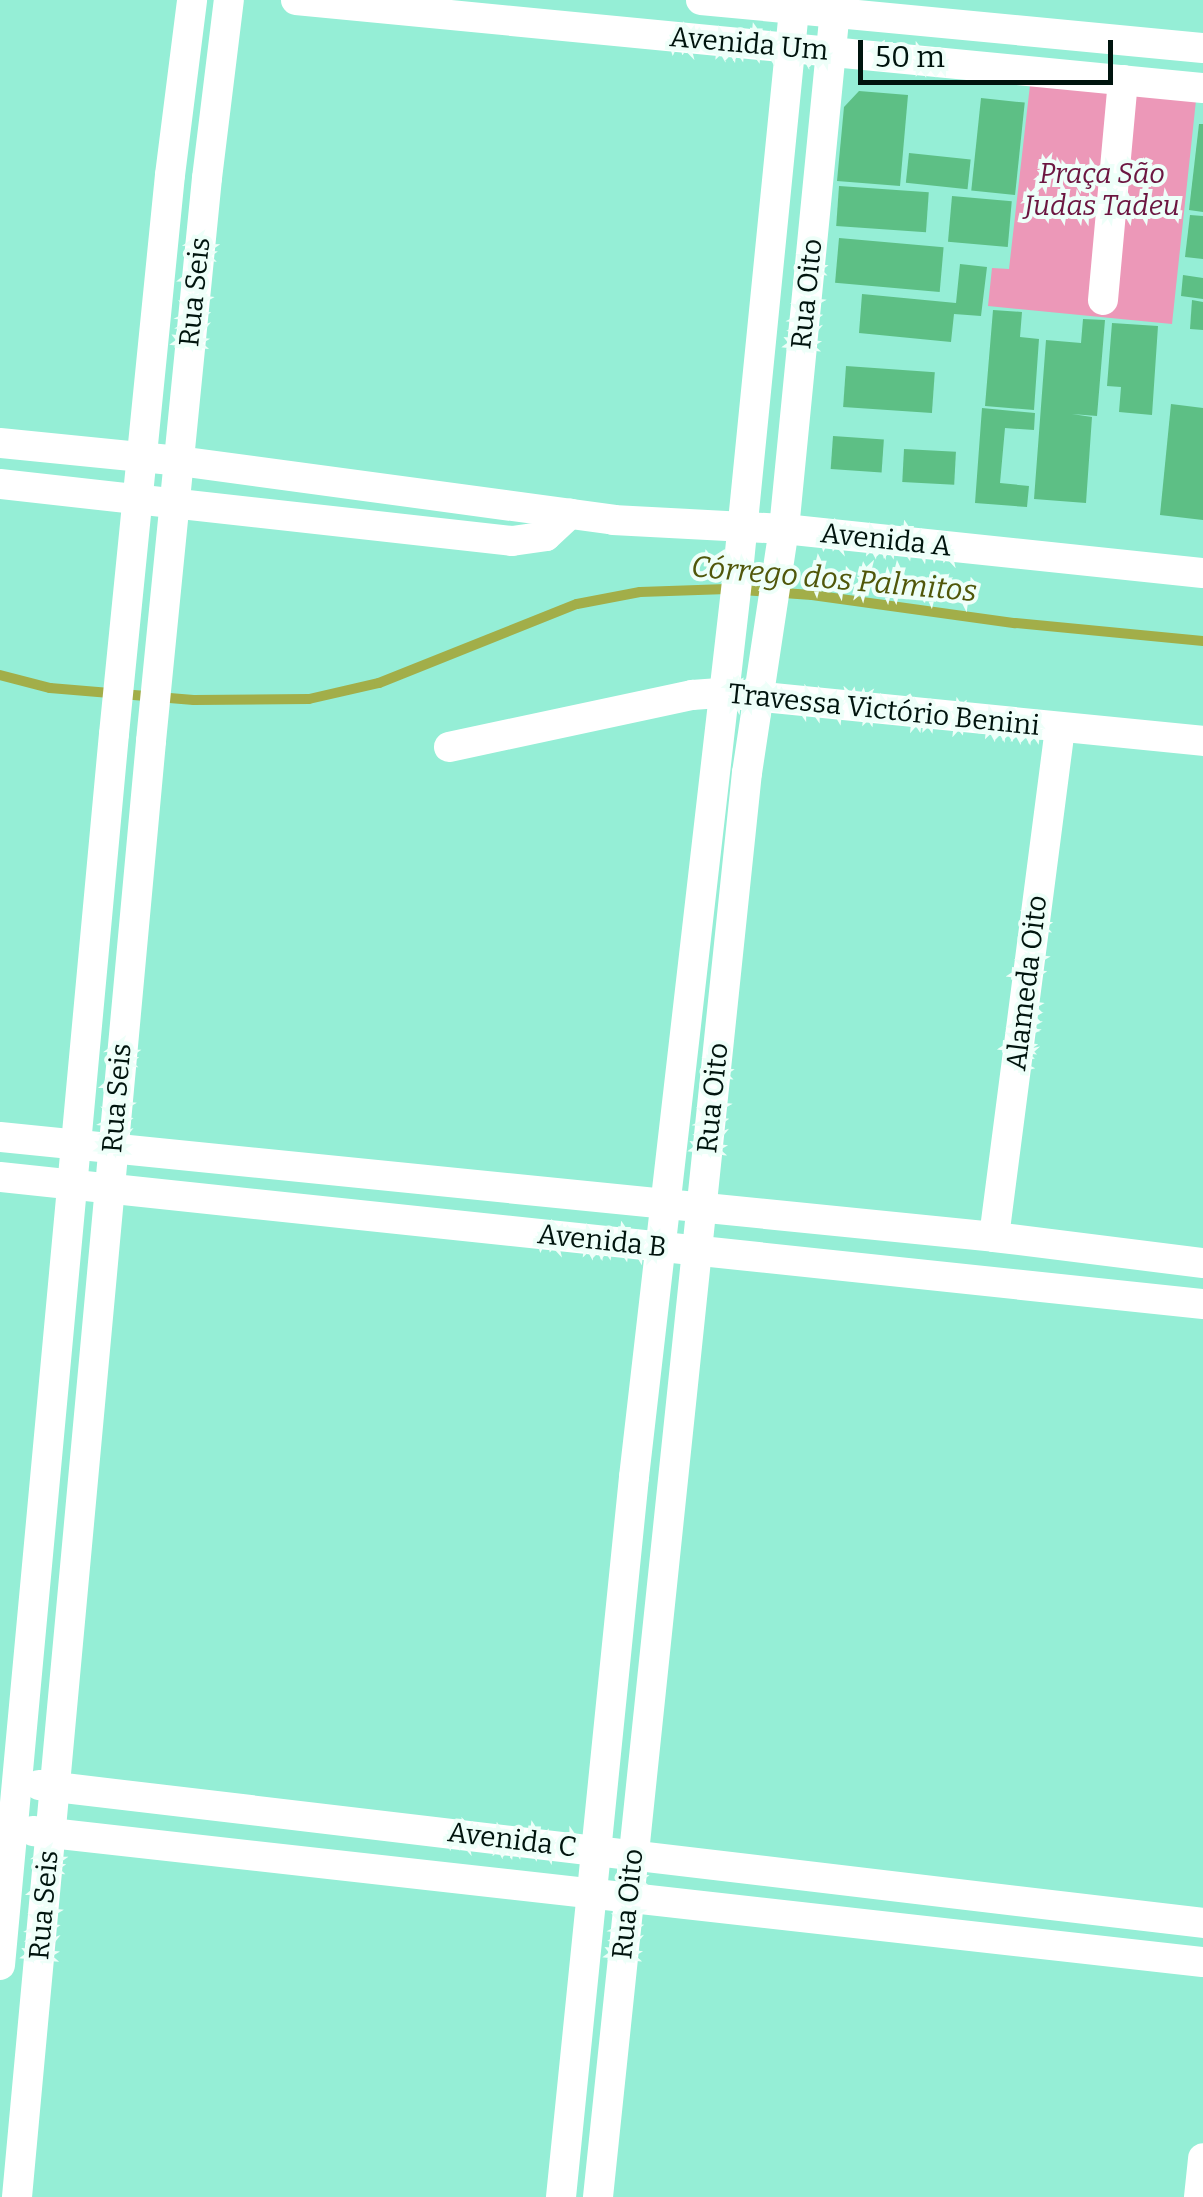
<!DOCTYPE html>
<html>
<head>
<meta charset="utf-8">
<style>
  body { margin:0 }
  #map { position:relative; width:1203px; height:2197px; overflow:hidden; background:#95eed6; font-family:Bitter,serif }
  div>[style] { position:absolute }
  .green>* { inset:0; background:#ec98b8 }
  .stream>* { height:10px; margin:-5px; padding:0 5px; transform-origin:5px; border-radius:5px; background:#a2ae49 }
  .building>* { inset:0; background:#5dbf85; transform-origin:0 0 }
  .street>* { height:30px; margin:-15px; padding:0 15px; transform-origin:15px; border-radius:15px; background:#fff }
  span { translate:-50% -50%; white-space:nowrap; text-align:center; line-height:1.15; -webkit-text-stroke:8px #eefff9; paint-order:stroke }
  .street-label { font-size:28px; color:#00140e }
  .park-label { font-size:28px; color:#6c1641; font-style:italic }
  .water-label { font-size:30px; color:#50570a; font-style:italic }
  .scale { position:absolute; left:858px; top:40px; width:255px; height:45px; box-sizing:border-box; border:5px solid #00140e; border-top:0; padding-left:12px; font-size:30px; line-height:35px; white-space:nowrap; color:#00140e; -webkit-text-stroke:8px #eefff9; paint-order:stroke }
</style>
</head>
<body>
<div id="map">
  <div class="green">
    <div style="clip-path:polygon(1031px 76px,1197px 91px,1172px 324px,988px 306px,992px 268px,1009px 269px)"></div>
  </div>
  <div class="stream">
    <div style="left:0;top:675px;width:52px;rotate:14.6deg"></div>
    <div style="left:50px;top:688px;width:144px;rotate:4.8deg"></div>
    <div style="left:194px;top:700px;width:115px;rotate:-0.5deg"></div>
    <div style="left:309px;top:699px;width:72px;rotate:-12.9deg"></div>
    <div style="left:379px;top:683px;width:213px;rotate:-21.8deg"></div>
    <div style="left:577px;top:604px;width:64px;rotate:-10.8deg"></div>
    <div style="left:640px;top:592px;width:87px;rotate:-2deg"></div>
    <div style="left:727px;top:589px;width:85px;rotate:4deg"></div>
    <div style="left:812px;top:595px;width:205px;rotate:7.9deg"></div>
    <div style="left:1015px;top:623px;width:189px;rotate:5.5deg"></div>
  </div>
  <div class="building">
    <div style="clip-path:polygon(859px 91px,908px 95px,900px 186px,837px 181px,844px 107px)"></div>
    <div style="left:981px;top:98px;width:44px;height:93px;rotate:6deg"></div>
    <div style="clip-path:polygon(1199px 124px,1203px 124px,1203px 212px,1189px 210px)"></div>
    <div style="left:909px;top:153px;width:62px;height:30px;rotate:6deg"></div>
    <div style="left:839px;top:186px;width:90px;height:40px;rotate:4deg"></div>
    <div style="left:952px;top:196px;width:60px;height:46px;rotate:5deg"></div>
    <div style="clip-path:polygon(1190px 215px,1203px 216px,1203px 259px,1185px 257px)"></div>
    <div style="left:839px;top:238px;width:105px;height:45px;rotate:5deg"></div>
    <div style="clip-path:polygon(960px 264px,987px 267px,981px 316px,954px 314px,951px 342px,859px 333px,862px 294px,956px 303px)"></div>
    <div style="clip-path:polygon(1183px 275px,1203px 278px,1203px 299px,1181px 296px)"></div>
    <div style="clip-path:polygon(1192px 300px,1203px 302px,1203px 330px,1190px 329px)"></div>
    <div style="clip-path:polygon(993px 310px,1022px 312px,1020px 337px,1039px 339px,1034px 410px,985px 406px)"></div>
    <div style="clip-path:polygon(1083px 319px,1105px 320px,1097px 416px,1072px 414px,1092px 417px,1086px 503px,1034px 499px,1046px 340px,1081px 343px)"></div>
    <div style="clip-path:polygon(1112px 323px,1158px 326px,1152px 415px,1119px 412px,1121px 387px,1107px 386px)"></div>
    <div style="left:846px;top:366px;width:89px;height:41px;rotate:4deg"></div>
    <div style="clip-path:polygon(1171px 404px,1203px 408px,1203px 520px,1160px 515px)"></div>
    <div style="clip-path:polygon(982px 408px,1035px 413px,1034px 430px,1005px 428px,1000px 483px,1029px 486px,1027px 507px,975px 503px)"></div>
    <div style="left:833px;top:436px;width:51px;height:33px;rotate:4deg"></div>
    <div style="left:904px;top:449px;width:52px;height:33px;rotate:3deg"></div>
  </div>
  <div class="street">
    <div style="left:296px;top:0;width:911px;rotate:5.54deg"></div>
    <div style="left:701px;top:0;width:504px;rotate:5.46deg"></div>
    <div style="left:1103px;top:300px;width:221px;rotate:-84.8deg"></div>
    <div style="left:0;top:443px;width:180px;rotate:5.7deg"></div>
    <div style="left:179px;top:461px;width:438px;rotate:7.7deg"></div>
    <div style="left:613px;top:520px;width:171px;rotate:3deg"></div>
    <div style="left:784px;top:529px;width:421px;rotate:6deg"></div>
    <div style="left:0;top:484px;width:515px;rotate:6.35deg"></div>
    <div style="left:512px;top:541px;width:34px;rotate:-8deg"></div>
    <div style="left:546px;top:536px;width:33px;rotate:-43deg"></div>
    <div style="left:449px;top:747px;width:249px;rotate:-12.1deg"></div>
    <div style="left:692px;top:695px;width:31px;rotate:-4deg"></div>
    <div style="left:723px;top:693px;width:482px;rotate:5.7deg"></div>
    <div style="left:0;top:1137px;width:999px;rotate:5.74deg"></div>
    <div style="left:994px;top:1237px;width:211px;rotate:7.1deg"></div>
    <div style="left:0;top:1177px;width:1210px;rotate:6.03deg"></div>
    <div style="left:994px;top:1237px;width:513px;rotate:-82.61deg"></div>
    <div style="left:39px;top:1785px;width:1172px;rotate:6.76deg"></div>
    <div style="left:33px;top:1831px;width:1177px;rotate:6.39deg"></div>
    <div style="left:0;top:1965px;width:1236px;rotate:-84.71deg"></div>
    <div style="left:114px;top:734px;width:562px;rotate:-84.28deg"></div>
    <div style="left:170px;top:175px;width:176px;rotate:-82.8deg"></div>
    <div style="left:17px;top:2197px;width:1462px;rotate:-84.74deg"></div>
    <div style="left:151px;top:741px;width:566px;rotate:-84.32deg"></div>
    <div style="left:207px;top:178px;width:179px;rotate:-83deg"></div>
    <div style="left:561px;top:2197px;width:724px;rotate:-84.21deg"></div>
    <div style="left:634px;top:1477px;width:911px;rotate:-83.44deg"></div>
    <div style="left:738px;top:572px;width:575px;rotate:-84.31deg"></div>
    <div style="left:598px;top:2197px;width:1432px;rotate:-84.03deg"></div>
    <div style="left:747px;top:773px;width:247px;rotate:-81.4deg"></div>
    <div style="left:784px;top:529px;width:532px;rotate:-84.39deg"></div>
    <div style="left:1199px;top:2197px;width:39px;rotate:-84deg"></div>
  </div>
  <div class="street-label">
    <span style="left:749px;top:44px;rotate:5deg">Avenida Um</span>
    <span style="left:195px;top:292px;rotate:-84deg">Rua Seis</span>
    <span style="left:807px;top:294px;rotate:-84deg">Rua Oito</span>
    <span style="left:886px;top:540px;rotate:6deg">Avenida A</span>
    <span style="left:884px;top:710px;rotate:6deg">Travessa Victório Benini</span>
    <span style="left:1027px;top:983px;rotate:-83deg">Alameda Oito</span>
    <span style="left:117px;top:1098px;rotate:-85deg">Rua Seis</span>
    <span style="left:713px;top:1098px;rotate:-84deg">Rua Oito</span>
    <span style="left:602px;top:1241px;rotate:6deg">Avenida B</span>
    <span style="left:512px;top:1840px;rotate:7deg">Avenida C</span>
    <span style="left:628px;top:1904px;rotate:-84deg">Rua Oito</span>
    <span style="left:44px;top:1905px;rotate:-85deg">Rua Seis</span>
  </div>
  <div class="park-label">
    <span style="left:1102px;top:190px">Praça São<br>Judas Tadeu</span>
  </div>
  <div class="water-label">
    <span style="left:834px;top:579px;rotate:5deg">Córrego dos Palmitos</span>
  </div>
  <div class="scale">50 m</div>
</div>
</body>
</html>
